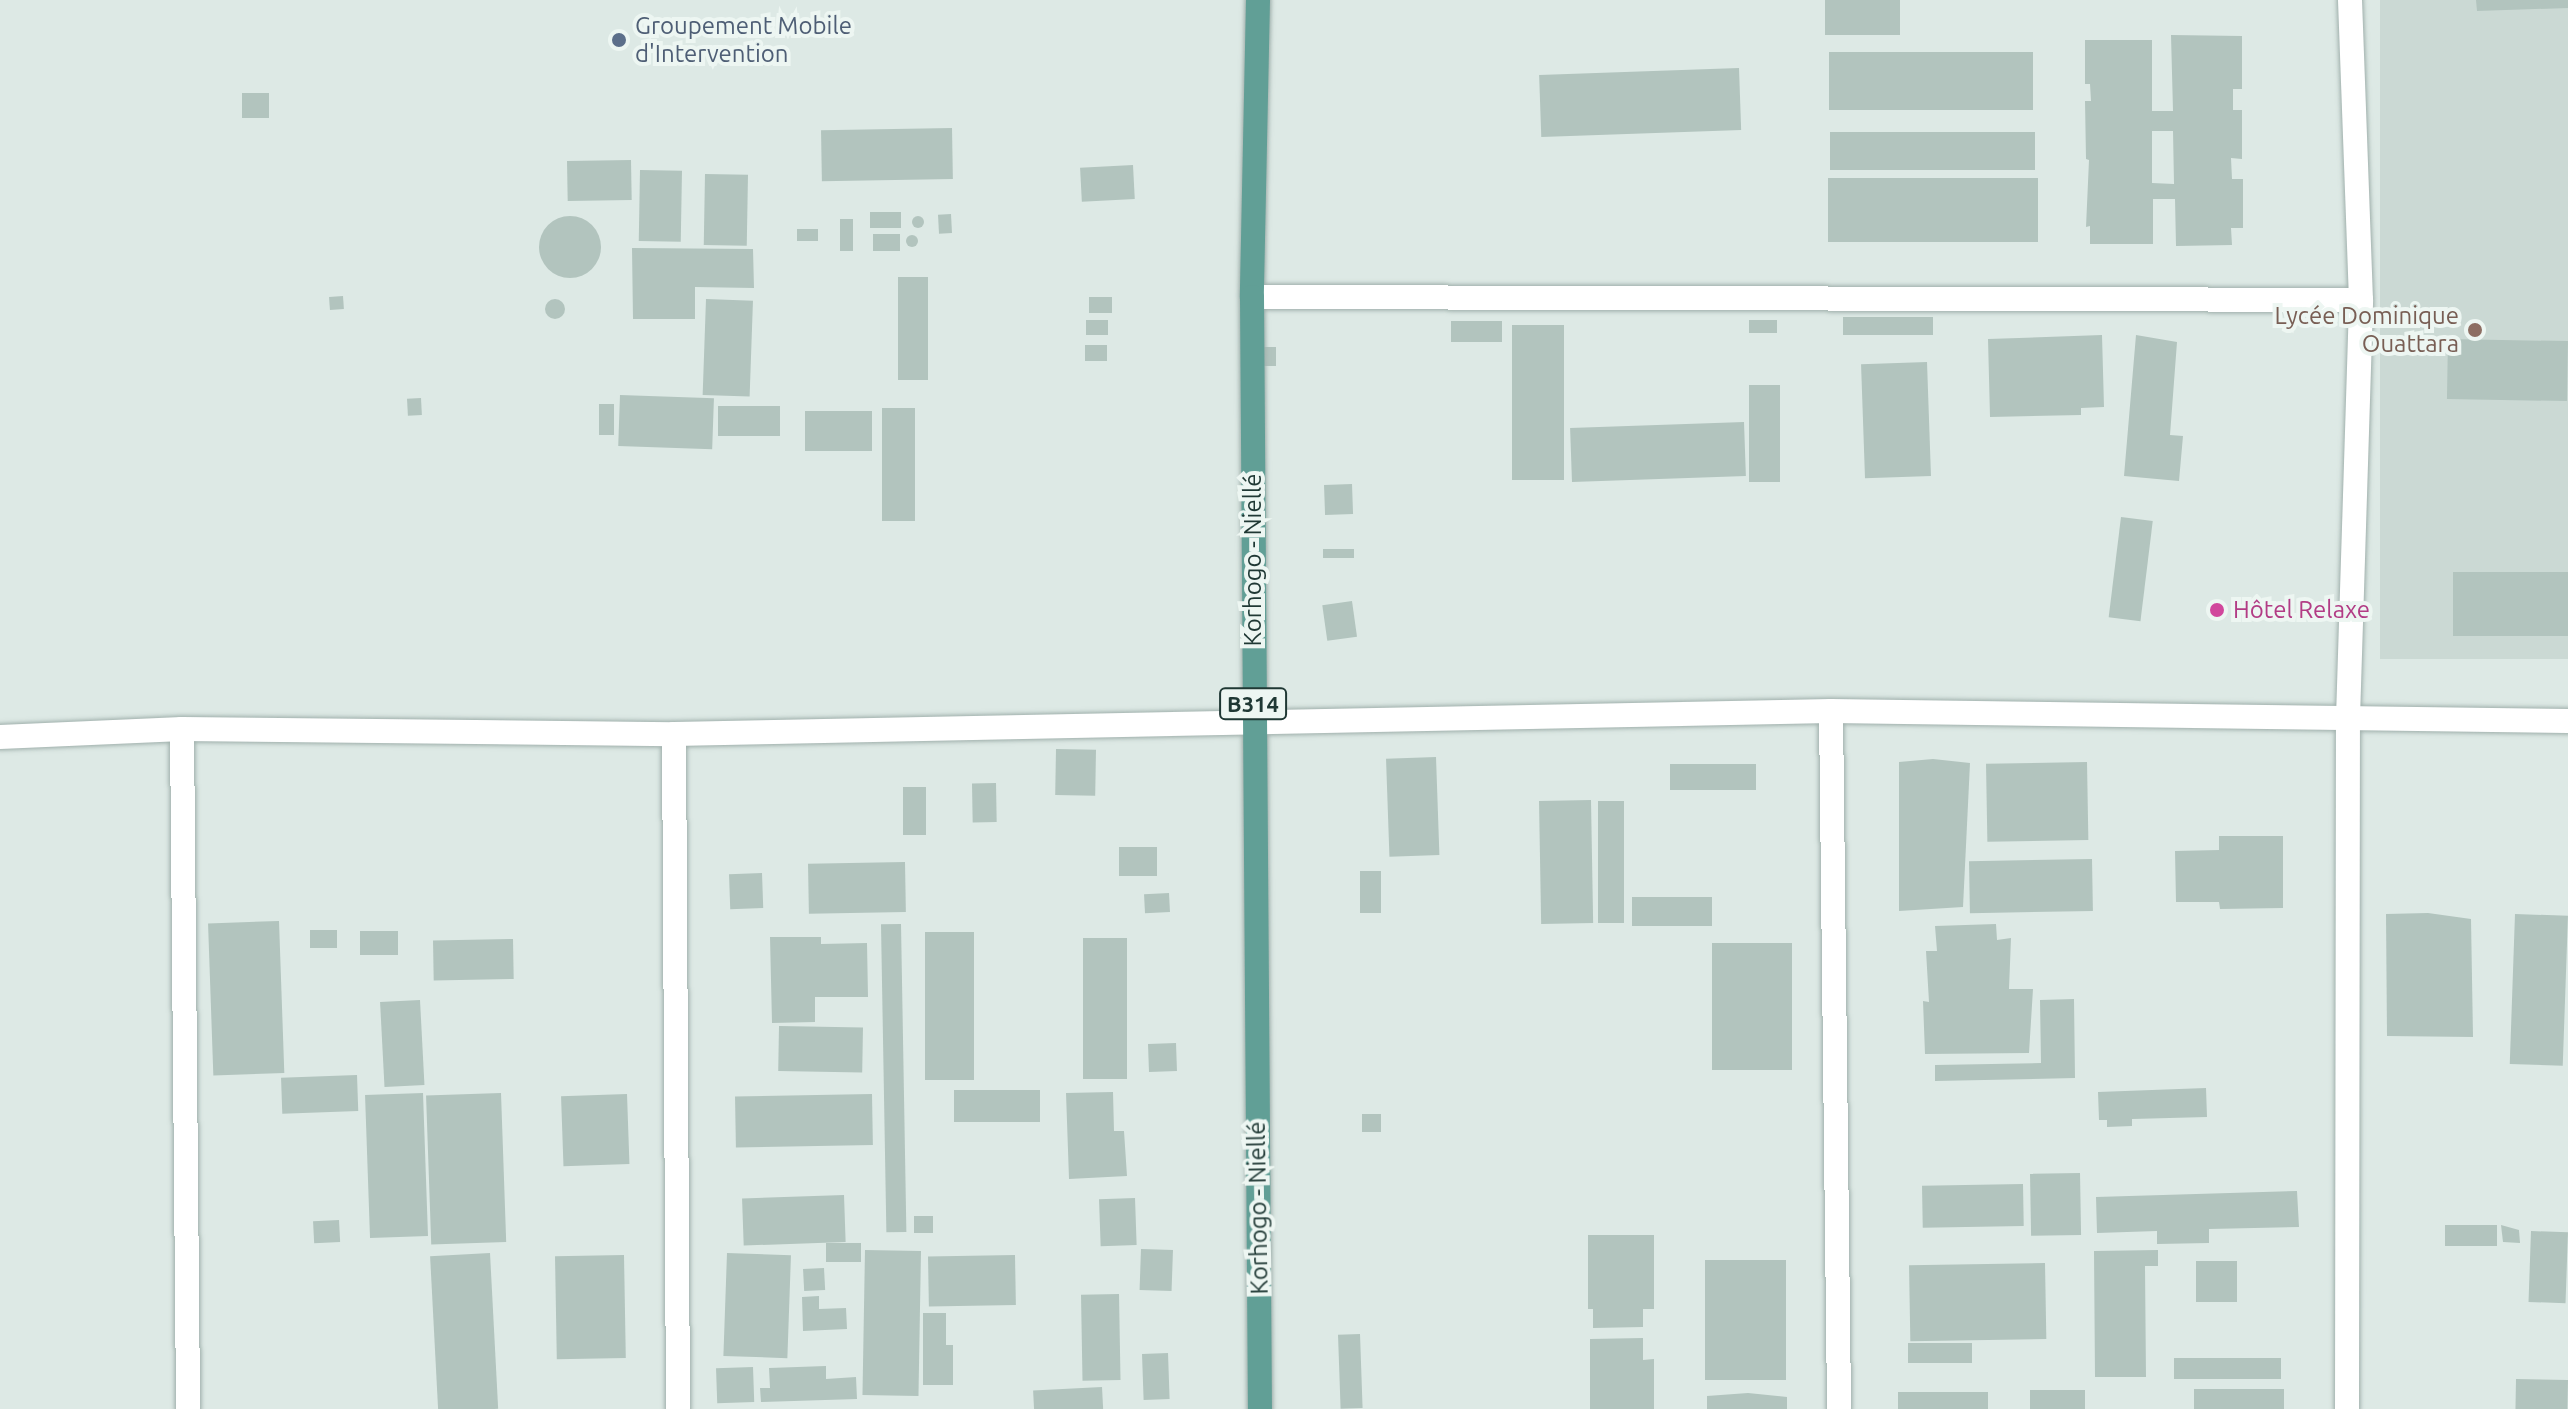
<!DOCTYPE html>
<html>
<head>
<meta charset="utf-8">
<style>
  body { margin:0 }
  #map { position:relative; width:2568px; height:1409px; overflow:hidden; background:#dde9e5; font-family:Ubuntu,sans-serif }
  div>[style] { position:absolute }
  .built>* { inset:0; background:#cbd9d4; transform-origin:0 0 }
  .building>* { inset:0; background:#b2c4be; transform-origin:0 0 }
  .round { border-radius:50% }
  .roads { filter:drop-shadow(0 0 2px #a0b0ac) drop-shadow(0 0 2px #a0b0ac) }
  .street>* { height:24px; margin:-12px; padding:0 12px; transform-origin:12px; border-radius:12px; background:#fff }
  .primary>* { height:24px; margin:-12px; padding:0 12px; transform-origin:12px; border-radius:12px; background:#619f96 }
  .dots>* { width:22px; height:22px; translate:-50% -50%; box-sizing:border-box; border:4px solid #edf6f2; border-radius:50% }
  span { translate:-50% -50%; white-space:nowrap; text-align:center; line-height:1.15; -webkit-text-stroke:8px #edf6f2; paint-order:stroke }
  .shield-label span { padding:2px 6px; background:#edf6f2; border:2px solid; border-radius:6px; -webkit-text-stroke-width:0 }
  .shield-label { font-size:22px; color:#1f3834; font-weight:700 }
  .service-label { font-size:24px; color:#4e5e75 }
  .left { translate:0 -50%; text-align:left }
  .education-label { font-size:24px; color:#785e54 }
  .right { translate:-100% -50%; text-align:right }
  .street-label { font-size:24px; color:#1f3834 }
  .hotel-label { font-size:24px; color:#b23c85 }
</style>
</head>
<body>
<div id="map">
  <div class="built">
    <div style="left:2380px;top:0;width:188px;height:659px"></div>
  </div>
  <div class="building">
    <div style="left:1825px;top:0;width:75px;height:35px"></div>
    <div style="clip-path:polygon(2476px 0,2568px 0,2568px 8px,2477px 11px)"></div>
    <div style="clip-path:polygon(evenodd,2171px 35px,2242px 36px,2242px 89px,2233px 89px,2233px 110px,2242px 110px,2242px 159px,2231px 158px,2232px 179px,2243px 179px,2243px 228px,2231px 228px,2232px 245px,2176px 246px,2175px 199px,2153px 199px,2153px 244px,2090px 244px,2090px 226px,2086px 227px,2089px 160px,2086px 159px,2085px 101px,2091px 101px,2090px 84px,2085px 84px,2085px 40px,2152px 40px,2152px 111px,2173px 111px,2171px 35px,2152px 131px,2173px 131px,2174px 184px,2152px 183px,2152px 131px)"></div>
    <div style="left:1829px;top:52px;width:204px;height:58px"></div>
    <div style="left:1739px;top:68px;width:62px;height:200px;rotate:88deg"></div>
    <div style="left:242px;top:93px;width:27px;height:25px"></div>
    <div style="left:952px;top:128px;width:51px;height:131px;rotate:89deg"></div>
    <div style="left:2035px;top:132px;width:38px;height:205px;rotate:90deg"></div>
    <div style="left:631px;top:160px;width:40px;height:64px;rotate:89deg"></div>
    <div style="left:1133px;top:165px;width:34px;height:53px;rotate:87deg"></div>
    <div style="left:640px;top:170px;width:42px;height:71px;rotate:1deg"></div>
    <div style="left:705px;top:174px;width:43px;height:71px;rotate:1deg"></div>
    <div style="left:2038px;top:178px;width:64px;height:210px;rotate:90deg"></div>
    <div style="left:870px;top:212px;width:31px;height:16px"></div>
    <div style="left:951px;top:214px;width:19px;height:13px;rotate:87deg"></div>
    <div class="round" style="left:539px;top:216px;width:62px;height:62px"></div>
    <div class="round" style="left:912px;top:216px;width:12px;height:12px"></div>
    <div style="left:840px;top:219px;width:13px;height:32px"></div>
    <div style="left:797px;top:229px;width:21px;height:12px"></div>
    <div style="left:900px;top:234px;width:17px;height:27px;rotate:90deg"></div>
    <div class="round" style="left:906px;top:235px;width:12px;height:12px"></div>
    <div style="clip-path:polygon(632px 248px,753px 249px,754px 288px,695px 287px,695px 319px,633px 319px)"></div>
    <div style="left:898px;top:277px;width:30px;height:103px"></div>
    <div style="left:343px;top:296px;width:13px;height:14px;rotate:86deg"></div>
    <div style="left:1089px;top:297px;width:23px;height:16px"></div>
    <div class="round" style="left:545px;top:299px;width:20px;height:20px"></div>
    <div style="left:706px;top:299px;width:47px;height:96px;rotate:2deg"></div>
    <div style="left:1933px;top:317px;width:18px;height:90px;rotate:90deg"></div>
    <div style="left:1086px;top:320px;width:22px;height:15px"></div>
    <div style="left:1749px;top:320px;width:28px;height:13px"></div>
    <div style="left:1502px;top:321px;width:21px;height:51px;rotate:90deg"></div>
    <div style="left:1512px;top:325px;width:52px;height:155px"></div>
    <div style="clip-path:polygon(2102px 335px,2104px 407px,2081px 408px,2081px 415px,1990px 417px,1988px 339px)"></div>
    <div style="clip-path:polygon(2136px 335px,2177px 342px,2170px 435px,2183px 436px,2179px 481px,2124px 476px)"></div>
    <div style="left:2448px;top:339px;width:120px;height:60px;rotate:1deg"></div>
    <div style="left:1085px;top:345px;width:22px;height:16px"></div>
    <div style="left:1276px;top:347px;width:19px;height:12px;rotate:90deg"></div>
    <div style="left:1927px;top:362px;width:114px;height:66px;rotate:88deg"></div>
    <div style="left:1749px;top:385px;width:31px;height:97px"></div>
    <div style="left:620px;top:395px;width:94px;height:51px;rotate:2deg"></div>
    <div style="left:421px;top:398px;width:17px;height:14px;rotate:87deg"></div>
    <div style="left:599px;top:404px;width:15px;height:31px"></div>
    <div style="left:718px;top:406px;width:62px;height:30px"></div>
    <div style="left:882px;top:408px;width:33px;height:113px"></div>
    <div style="left:805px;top:411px;width:67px;height:40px"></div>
    <div style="left:1744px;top:422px;width:54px;height:174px;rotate:88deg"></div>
    <div style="left:1352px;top:484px;width:30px;height:28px;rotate:88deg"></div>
    <div style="left:2121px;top:517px;width:32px;height:101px;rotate:7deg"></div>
    <div style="left:1354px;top:549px;width:9px;height:31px;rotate:90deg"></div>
    <div style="left:2568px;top:572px;width:64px;height:115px;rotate:90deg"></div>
    <div style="left:1352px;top:601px;width:36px;height:30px;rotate:82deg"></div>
    <div style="left:1056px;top:749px;width:40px;height:46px;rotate:1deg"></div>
    <div style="left:1436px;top:757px;width:98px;height:50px;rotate:88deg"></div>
    <div style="clip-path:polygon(1933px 759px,1970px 763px,1963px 907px,1899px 911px,1899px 762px)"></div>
    <div style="left:2087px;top:762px;width:78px;height:101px;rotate:89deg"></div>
    <div style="left:1756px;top:764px;width:26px;height:86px;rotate:90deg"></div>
    <div style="left:996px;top:783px;width:39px;height:24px;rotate:89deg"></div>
    <div style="left:903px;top:787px;width:23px;height:48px"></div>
    <div style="left:1591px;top:800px;width:123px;height:52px;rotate:89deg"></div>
    <div style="left:1598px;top:801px;width:26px;height:122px"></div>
    <div style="clip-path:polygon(2219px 836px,2283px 836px,2283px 908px,2220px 909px,2219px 902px,2176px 902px,2175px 851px,2219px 850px)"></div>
    <div style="left:1119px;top:847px;width:38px;height:29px"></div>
    <div style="left:2092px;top:859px;width:52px;height:123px;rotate:89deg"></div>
    <div style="left:905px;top:862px;width:50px;height:97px;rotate:89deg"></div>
    <div style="left:1360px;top:871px;width:21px;height:42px"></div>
    <div style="left:762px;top:873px;width:35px;height:33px;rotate:88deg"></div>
    <div style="left:1169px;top:893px;width:19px;height:25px;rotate:87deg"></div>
    <div style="left:1712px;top:897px;width:29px;height:80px;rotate:90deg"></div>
    <div style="clip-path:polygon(2428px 913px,2471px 919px,2473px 1037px,2387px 1036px,2386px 914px)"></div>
    <div style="left:2515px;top:914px;width:53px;height:150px;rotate:2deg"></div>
    <div style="left:279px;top:921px;width:152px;height:71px;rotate:88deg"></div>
    <div style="left:901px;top:924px;width:308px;height:20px;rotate:89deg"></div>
    <div style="clip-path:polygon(1996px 924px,1997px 940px,2011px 938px,2009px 989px,2033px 989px,2029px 1053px,1925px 1054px,1923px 1001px,1929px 1002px,1926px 951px,1937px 951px,1935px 926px)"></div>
    <div style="left:310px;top:930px;width:27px;height:18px"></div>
    <div style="left:360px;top:931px;width:38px;height:24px"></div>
    <div style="left:925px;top:932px;width:49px;height:148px"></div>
    <div style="clip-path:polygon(770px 937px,821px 937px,821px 944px,867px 943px,868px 997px,815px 997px,815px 1022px,772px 1023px)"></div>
    <div style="left:1083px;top:938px;width:44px;height:141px"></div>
    <div style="left:513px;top:939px;width:40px;height:80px;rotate:89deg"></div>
    <div style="left:1712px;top:943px;width:80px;height:127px"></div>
    <div style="clip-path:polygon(2074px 999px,2075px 1078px,1935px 1081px,1935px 1065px,2041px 1063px,2040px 1000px)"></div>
    <div style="left:420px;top:1000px;width:85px;height:40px;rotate:87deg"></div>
    <div style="left:779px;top:1026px;width:84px;height:45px;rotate:1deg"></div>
    <div style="left:1176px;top:1043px;width:28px;height:28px;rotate:88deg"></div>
    <div style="left:357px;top:1075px;width:36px;height:76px;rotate:88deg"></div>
    <div style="clip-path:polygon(2206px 1088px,2207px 1117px,2132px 1119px,2132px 1126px,2107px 1127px,2107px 1120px,2099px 1120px,2098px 1092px)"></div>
    <div style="left:1040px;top:1090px;width:32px;height:86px;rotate:90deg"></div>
    <div style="clip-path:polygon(1113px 1092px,1114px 1131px,1124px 1131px,1127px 1176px,1069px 1179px,1066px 1093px)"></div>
    <div style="left:423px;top:1093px;width:143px;height:58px;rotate:88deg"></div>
    <div style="left:501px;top:1093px;width:149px;height:75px;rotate:88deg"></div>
    <div style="left:627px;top:1094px;width:70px;height:66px;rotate:88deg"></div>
    <div style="left:872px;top:1094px;width:51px;height:137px;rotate:89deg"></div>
    <div style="left:1362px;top:1114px;width:19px;height:18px"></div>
    <div style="left:2080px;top:1173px;width:62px;height:50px;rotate:89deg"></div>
    <div style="left:2023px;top:1184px;width:42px;height:101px;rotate:89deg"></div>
    <div style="clip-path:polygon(2297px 1191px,2299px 1227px,2209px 1229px,2209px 1243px,2157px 1244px,2157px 1231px,2097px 1233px,2096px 1197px)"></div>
    <div style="left:844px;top:1195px;width:47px;height:102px;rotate:88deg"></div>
    <div style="left:1135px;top:1198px;width:47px;height:36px;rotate:88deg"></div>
    <div style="left:914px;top:1216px;width:19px;height:17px"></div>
    <div style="left:339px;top:1220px;width:22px;height:26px;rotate:87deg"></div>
    <div style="left:2497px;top:1225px;width:21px;height:52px;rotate:90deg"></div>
    <div style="clip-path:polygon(2501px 1225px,2519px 1230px,2520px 1243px,2503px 1242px)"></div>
    <div style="left:2531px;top:1231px;width:37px;height:71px;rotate:2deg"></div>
    <div style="clip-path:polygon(1588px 1235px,1654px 1235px,1654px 1309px,1643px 1309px,1643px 1327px,1593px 1328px,1593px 1309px,1588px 1309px)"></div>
    <div style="left:861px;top:1243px;width:19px;height:35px;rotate:90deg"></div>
    <div style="left:1141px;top:1249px;width:32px;height:41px;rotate:2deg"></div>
    <div style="left:865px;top:1250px;width:56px;height:145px;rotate:1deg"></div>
    <div style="clip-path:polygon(2158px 1250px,2158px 1266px,2145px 1266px,2146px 1377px,2095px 1377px,2094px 1251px)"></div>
    <div style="left:490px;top:1253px;width:156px;height:60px;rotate:87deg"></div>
    <div style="left:727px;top:1253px;width:64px;height:103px;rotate:2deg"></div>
    <div style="left:624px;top:1255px;width:103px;height:69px;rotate:89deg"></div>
    <div style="left:1015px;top:1255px;width:50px;height:87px;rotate:89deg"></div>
    <div style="left:1705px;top:1260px;width:81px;height:120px"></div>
    <div style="left:2196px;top:1261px;width:41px;height:41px"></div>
    <div style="left:2045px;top:1263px;width:76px;height:136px;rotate:89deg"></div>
    <div style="left:824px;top:1268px;width:22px;height:21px;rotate:87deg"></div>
    <div style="left:1119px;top:1294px;width:86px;height:38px;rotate:89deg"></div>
    <div style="clip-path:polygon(819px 1296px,819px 1309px,846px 1308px,847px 1329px,803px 1331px,802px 1297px)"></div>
    <div style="clip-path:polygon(923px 1313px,946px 1313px,946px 1345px,953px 1345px,953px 1385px,923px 1385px)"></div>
    <div style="left:1360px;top:1334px;width:74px;height:22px;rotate:88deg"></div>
    <div style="clip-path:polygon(1643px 1338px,1643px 1360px,1654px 1359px,1654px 1409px,1590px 1409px,1590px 1339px)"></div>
    <div style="left:1908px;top:1343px;width:64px;height:20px"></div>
    <div style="left:1168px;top:1353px;width:46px;height:26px;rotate:88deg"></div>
    <div style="left:2281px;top:1358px;width:21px;height:107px;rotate:90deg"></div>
    <div style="clip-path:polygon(826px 1366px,826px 1379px,856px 1377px,857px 1399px,761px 1402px,760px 1388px,770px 1388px,769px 1368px)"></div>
    <div style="left:753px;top:1367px;width:35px;height:37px;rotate:88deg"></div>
    <div style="left:2516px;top:1379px;width:52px;height:30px;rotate:1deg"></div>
    <div style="left:1102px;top:1387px;width:22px;height:69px;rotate:87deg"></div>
    <div style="left:2284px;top:1389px;width:20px;height:90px;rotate:90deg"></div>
    <div style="left:2030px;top:1390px;width:55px;height:19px"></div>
    <div style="left:1898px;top:1392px;width:90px;height:17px"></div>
    <div style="clip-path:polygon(1748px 1393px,1787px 1397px,1787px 1409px,1707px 1409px,1707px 1396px)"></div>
  </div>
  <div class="roads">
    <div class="street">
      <div style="left:1252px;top:297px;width:1109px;rotate:0.15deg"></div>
      <div style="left:1831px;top:711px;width:698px;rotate:89.34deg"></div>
      <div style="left:182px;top:729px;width:680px;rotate:89.49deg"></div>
      <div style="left:674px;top:734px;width:675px;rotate:89.66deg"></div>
      <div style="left:0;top:737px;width:182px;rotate:-2.5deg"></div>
      <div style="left:182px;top:729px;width:492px;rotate:0.6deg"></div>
      <div style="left:674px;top:734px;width:1157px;rotate:-1.14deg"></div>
      <div style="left:1831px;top:711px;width:737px;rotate:0.78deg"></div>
      <div style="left:2347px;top:1409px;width:691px;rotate:-89.92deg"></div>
      <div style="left:2348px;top:718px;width:418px;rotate:-88.2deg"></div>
      <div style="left:2361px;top:300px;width:300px;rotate:-92.1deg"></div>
    </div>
    <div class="primary">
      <div style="left:1258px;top:0;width:297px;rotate:91.2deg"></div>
      <div style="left:1252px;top:297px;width:1112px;rotate:89.59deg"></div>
    </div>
  </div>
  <div class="dots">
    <div style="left:619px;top:40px;background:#5c6f8a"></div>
    <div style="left:2475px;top:330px;background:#8d6e63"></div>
    <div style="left:2217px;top:610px;background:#d1479c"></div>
  </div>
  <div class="shield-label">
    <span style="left:1253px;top:704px">B314</span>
  </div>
  <div class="service-label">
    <span class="left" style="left:635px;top:40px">Groupement Mobile<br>d'Intervention</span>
  </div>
  <div class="education-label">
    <span class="right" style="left:2459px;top:330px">Lycée Dominique<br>Ouattara</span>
  </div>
  <div class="street-label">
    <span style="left:1253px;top:560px;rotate:-90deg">Korhogo - Niellé</span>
    <span style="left:1258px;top:1208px;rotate:-91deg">Korhogo - Niellé</span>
  </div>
  <div class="hotel-label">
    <span class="left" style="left:2233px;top:610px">Hôtel Relaxe</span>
  </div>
</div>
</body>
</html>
